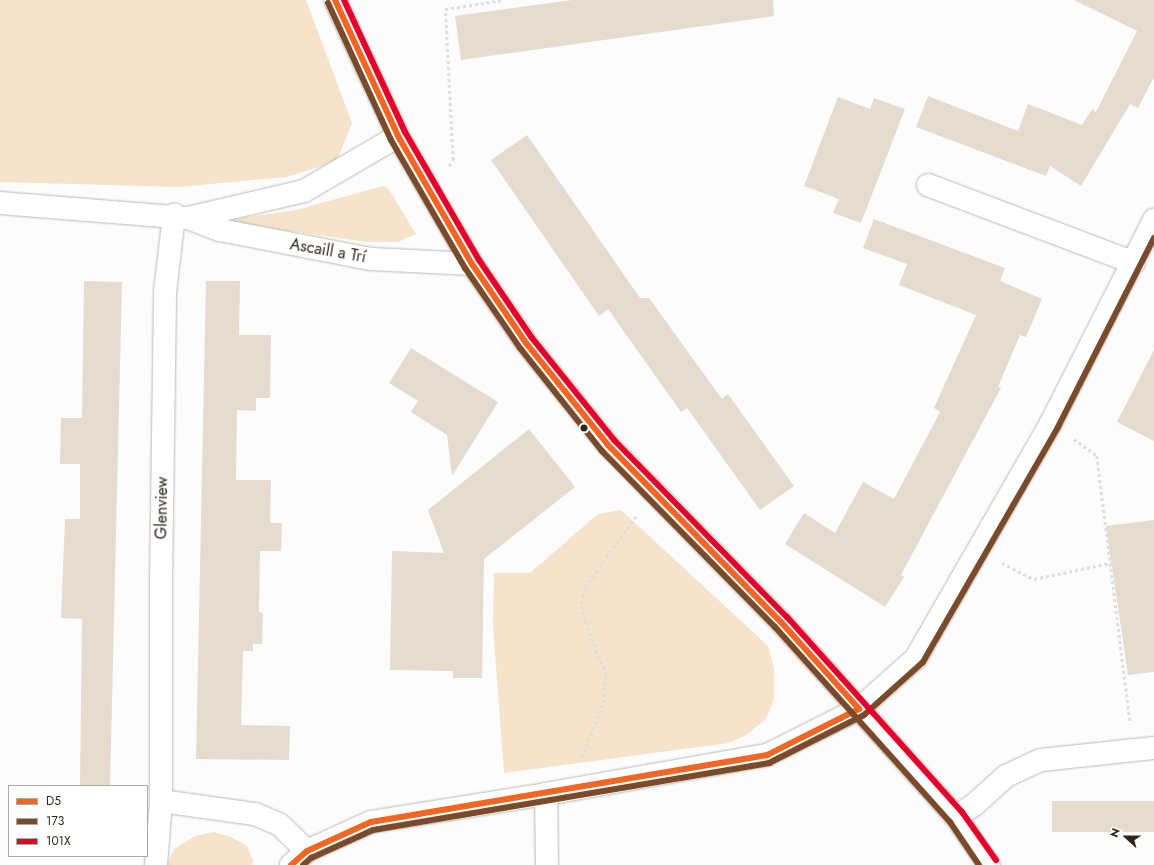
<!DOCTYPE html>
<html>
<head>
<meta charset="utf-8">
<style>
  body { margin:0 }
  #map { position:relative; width:1154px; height:865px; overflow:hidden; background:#fcfcfc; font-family:Jost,sans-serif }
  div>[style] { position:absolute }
  .green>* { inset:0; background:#f5e3cc }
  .building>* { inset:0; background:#e5dccf; transform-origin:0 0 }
  .path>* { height:2.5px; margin-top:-1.25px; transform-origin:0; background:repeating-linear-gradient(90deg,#dfdedd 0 3px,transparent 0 6px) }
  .roads { filter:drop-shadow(0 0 1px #bdb9b3) drop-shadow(0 0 1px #bdb9b3) }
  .minor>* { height:22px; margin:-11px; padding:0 11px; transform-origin:11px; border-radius:11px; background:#fff }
  .tertiary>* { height:22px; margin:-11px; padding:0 11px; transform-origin:11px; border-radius:11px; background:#fff }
  .secondary>* { height:22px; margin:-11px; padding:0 11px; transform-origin:11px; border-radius:11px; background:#fff }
  .bus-1>* { height:6px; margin:-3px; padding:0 3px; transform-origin:3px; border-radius:3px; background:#f26522 }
  .bus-2>* { height:6px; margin:-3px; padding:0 3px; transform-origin:3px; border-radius:3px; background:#7a4b2a }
  .bus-3>* { height:6px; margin:-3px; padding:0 3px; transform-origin:3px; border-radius:3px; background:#e4002b }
  .dots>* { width:11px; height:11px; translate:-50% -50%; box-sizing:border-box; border:2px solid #fff; border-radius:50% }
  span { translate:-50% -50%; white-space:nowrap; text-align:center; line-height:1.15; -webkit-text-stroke:3px #fff; paint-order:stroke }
  .street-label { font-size:16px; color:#2f261b }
  .legend { position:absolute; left:8px; top:785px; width:140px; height:72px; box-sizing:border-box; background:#fff; border:1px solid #aca8a4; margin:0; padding:5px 7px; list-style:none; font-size:12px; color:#2f261b }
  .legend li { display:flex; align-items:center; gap:8px; height:20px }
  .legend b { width:20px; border:1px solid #aca8a4 }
  .north { position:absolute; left:1106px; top:817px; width:40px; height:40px; -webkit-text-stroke:3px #fff; paint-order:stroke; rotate:291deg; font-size:11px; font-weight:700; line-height:16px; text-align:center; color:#2f261b }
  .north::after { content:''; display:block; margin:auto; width:14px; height:18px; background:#2f261b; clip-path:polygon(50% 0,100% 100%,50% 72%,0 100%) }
</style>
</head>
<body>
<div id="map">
  <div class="green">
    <div style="clip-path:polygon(0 0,306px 0,352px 123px,337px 161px,287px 177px,179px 187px,0 182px)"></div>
    <div style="clip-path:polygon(383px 186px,388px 188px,416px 234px,398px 242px,367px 242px,220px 221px,296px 210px)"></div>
    <div style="clip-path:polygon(621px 510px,768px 646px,774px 668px,774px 700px,765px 720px,746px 735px,729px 743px,504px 773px,493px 626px,494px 573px,530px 573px,598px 514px)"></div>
    <div style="clip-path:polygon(214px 832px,231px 837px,247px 846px,253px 861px,252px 865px,167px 865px,174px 849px,195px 836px)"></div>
  </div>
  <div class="building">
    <div style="clip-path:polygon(572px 0,773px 0,774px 16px,461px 60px,455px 16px)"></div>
    <div style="clip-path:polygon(1074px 0,1154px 0,1154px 77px,1138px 108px,1130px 104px,1081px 186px,1050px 166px,1046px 176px,916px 127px,928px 96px,1018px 131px,1028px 104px,1082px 125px,1092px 109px,1096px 112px,1137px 31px)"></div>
    <div style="clip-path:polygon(838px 97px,870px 109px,874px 98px,905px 109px,861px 223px,833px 213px,839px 199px,804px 186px)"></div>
    <div style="clip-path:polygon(527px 135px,640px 298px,649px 298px,722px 399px,728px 394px,794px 486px,760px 510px,687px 408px,681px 412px,608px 309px,599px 316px,491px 160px)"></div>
    <div style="clip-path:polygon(874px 219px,1005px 268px,1000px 281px,1042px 299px,1026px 337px,1020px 335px,998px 387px,1001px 388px,901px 575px,904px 577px,885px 607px,785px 544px,804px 513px,835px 533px,863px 482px,894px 499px,940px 412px,934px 408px,976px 315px,899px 285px,907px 264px,863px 248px)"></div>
    <div style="clip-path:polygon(84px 281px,122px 282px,110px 786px,80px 786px,82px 619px,61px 618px,65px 519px,80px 519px,80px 464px,60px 464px,61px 418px,82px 418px)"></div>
    <div style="clip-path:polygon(206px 281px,240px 281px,239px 335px,271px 335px,270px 398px,256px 398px,256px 411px,237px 410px,236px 480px,271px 480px,270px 523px,282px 523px,281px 551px,260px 551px,259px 612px,263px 613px,262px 644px,253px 644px,253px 651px,243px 651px,241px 725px,290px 726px,289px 760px,196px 759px)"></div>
    <div style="clip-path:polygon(411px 348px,498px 402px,452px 476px,447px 435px,411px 412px,418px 401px,389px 383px)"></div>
    <div style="clip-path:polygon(1154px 350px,1154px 441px,1117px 422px)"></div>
    <div style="clip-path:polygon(529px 429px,575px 487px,484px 559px,482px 678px,453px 678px,453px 671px,390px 670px,392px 551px,444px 553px,428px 510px)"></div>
    <div style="clip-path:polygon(1154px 520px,1154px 672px,1128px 675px,1106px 526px)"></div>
    <div style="left:1154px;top:801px;width:31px;height:102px;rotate:90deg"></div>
  </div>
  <div class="path">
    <div style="left:449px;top:166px;width:7px;rotate:-56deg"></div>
    <div style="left:453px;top:160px;width:151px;rotate:-93deg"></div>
    <div style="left:445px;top:9px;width:59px;rotate:-8.8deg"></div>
    <div style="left:1074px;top:439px;width:29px;rotate:36deg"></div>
    <div style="left:1097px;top:456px;width:268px;rotate:82.9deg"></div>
    <div style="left:1002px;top:563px;width:36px;rotate:27deg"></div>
    <div style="left:1034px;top:579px;width:78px;rotate:-11.9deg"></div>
    <div style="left:582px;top:758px;width:59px;rotate:-69.1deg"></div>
    <div style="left:603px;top:703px;width:28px;rotate:-84deg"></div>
    <div style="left:606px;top:675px;width:58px;rotate:-111.3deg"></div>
    <div style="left:585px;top:621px;width:18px;rotate:-103deg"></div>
    <div style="left:581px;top:603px;width:16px;rotate:-76deg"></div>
    <div style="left:585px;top:587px;width:89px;rotate:-54.2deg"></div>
  </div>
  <div class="roads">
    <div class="minor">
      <div style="left:928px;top:185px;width:220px;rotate:20.7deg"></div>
      <div style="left:0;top:203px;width:189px;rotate:4.6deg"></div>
      <div style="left:188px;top:218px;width:119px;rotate:-13.1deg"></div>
      <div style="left:304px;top:191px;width:109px;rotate:-30.3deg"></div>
      <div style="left:188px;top:218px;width:34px;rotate:21deg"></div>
      <div style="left:220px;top:230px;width:154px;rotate:10.9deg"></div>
      <div style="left:371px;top:259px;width:101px;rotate:2.8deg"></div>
      <div style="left:546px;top:794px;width:71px;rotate:89.2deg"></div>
      <div style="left:161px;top:801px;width:95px;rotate:7.9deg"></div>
      <div style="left:255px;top:814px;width:26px;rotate:23deg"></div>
      <div style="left:279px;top:824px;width:39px;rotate:44deg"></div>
      <div style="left:956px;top:817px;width:22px;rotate:-34deg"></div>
      <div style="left:974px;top:805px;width:43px;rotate:-42.2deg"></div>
      <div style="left:1006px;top:776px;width:38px;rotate:-25deg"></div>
      <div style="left:1041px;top:760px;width:114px;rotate:-6.1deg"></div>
      <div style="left:156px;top:865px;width:64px;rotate:-85.5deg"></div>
      <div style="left:161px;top:801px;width:219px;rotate:-90deg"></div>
      <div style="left:161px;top:582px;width:290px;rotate:-89.2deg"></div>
      <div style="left:165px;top:292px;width:78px;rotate:-83.3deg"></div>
    </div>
    <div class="tertiary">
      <div style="left:859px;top:709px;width:145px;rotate:48.1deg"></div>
      <div style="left:956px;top:817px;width:58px;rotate:55.5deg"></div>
    </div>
    <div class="secondary">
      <div style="left:335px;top:0;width:150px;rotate:65.1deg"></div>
      <div style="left:398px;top:136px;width:148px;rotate:60deg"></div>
      <div style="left:472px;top:264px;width:96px;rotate:55.6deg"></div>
      <div style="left:526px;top:343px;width:131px;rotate:51.2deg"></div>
      <div style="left:608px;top:445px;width:248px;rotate:45.7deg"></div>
      <div style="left:781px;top:622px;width:117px;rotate:48.1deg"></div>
      <div style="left:291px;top:865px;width:21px;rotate:-41deg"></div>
      <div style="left:307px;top:851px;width:70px;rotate:-24.4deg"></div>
      <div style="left:371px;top:822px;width:177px;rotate:-9.1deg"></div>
      <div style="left:546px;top:794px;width:224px;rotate:-10deg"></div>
      <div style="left:767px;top:755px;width:103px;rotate:-26.6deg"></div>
      <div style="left:859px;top:709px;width:76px;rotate:-41.8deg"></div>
      <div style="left:916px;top:658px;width:271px;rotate:-60.1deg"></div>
      <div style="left:1051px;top:423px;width:228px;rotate:-63.1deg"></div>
    </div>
  </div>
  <div class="bus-1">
    <div style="left:335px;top:0;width:150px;rotate:65.1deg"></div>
    <div style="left:398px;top:136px;width:148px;rotate:60deg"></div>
    <div style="left:472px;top:264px;width:96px;rotate:55.6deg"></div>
    <div style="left:526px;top:343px;width:131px;rotate:51.2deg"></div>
    <div style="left:608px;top:445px;width:248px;rotate:45.7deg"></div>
    <div style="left:781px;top:622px;width:117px;rotate:48.1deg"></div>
    <div style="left:291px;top:865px;width:21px;rotate:-41deg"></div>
    <div style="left:307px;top:851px;width:70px;rotate:-24.4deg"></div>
    <div style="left:371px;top:822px;width:402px;rotate:-9.6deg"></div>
    <div style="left:767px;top:755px;width:103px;rotate:-26.6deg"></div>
  </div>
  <div class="bus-2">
    <div style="left:328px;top:3px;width:151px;rotate:65.3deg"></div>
    <div style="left:391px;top:140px;width:148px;rotate:60deg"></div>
    <div style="left:465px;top:268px;width:97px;rotate:55.5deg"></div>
    <div style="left:520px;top:348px;width:132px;rotate:51.5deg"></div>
    <div style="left:602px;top:451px;width:247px;rotate:45.5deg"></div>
    <div style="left:775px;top:627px;width:262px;rotate:48.1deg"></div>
    <div style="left:950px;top:822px;width:52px;rotate:56deg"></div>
    <div style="left:303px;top:865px;width:11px;rotate:-41deg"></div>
    <div style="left:311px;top:858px;width:68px;rotate:-24.3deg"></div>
    <div style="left:373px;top:830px;width:402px;rotate:-9.6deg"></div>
    <div style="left:769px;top:763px;width:106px;rotate:-26.8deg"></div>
    <div style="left:864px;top:715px;width:79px;rotate:-41.9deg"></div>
    <div style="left:923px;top:662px;width:271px;rotate:-60.1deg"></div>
    <div style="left:1058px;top:427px;width:212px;rotate:-63.1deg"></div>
  </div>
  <div class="bus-3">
    <div style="left:344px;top:0;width:145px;rotate:65.2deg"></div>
    <div style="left:405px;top:132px;width:148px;rotate:60deg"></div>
    <div style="left:479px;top:260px;width:94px;rotate:55.8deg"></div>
    <div style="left:532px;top:338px;width:131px;rotate:51.2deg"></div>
    <div style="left:614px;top:440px;width:248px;rotate:45.7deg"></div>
    <div style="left:787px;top:617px;width:262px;rotate:48.1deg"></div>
    <div style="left:962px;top:812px;width:59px;rotate:54.7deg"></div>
  </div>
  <div class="dots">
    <div style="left:584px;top:428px;background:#2f261b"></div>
  </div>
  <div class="street-label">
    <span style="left:328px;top:251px;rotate:10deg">Ascaill a Trí</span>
    <span style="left:162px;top:508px;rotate:-89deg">Glenview</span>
  </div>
  <ul class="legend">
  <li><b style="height:5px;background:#f26522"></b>D5</li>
  <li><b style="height:5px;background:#7a4b2a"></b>173</li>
  <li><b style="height:5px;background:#e4002b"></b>101X</li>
  </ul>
  <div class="north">N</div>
</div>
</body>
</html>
